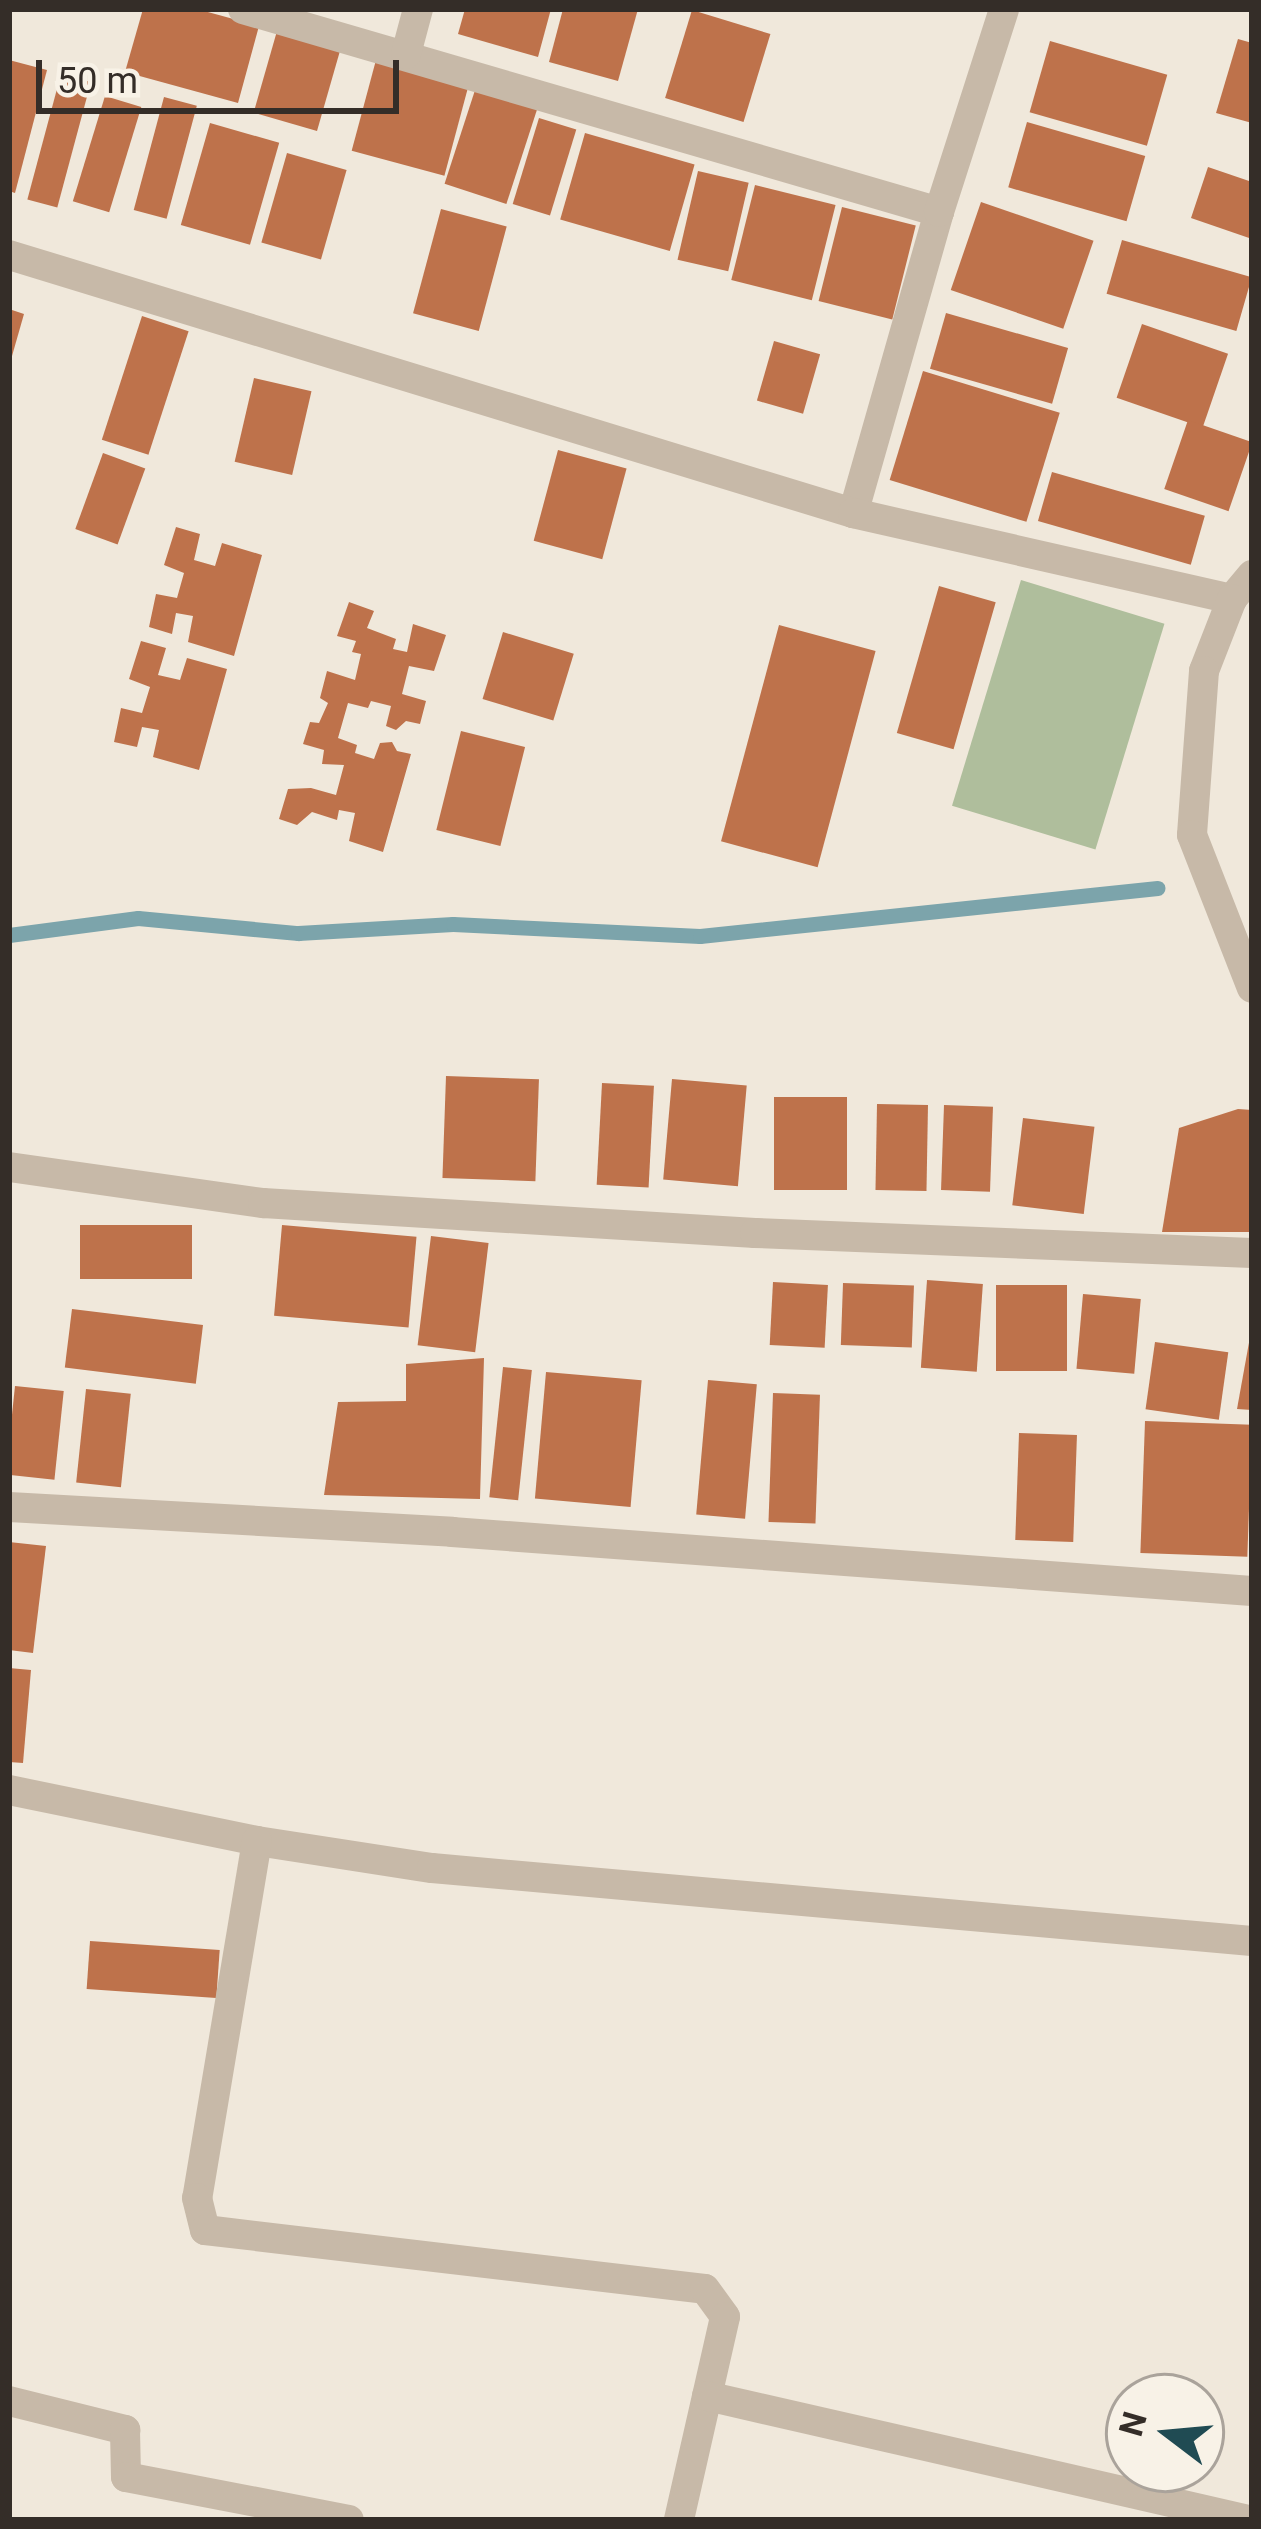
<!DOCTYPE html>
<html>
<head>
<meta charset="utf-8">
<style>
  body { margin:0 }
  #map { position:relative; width:1261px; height:2529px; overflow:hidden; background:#f0e8db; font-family:Roboto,sans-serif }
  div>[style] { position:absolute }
  .green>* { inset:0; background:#afbe9c; transform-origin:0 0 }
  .stream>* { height:15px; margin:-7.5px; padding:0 7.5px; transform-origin:7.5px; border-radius:7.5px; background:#7ca4ab }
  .building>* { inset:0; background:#be724b; transform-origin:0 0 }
  .minor>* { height:30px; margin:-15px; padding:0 15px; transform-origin:15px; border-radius:15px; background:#c7b9a8 }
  span { translate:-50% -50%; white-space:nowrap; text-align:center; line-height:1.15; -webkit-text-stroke:9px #f8f2e7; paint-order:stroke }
  .frame { position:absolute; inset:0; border:12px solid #342d28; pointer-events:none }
  .north { position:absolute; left:1105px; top:2373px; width:120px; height:120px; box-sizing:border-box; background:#f8f2e7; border:3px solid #aaa39b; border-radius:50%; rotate:286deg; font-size:33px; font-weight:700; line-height:48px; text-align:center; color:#342d28 }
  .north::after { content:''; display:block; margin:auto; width:42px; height:54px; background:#204b53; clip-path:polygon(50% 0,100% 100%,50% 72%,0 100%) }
  .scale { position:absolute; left:36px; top:60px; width:363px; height:54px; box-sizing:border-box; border:6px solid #342d28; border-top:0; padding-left:15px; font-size:36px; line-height:42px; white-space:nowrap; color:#342d28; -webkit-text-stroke:9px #f8f2e7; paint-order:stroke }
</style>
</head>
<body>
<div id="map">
  <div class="green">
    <div style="left:1021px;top:580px;width:150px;height:236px;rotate:17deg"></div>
  </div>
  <div class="stream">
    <div style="left:9px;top:935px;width:130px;rotate:-7.5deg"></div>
    <div style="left:138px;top:918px;width:161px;rotate:5.4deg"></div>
    <div style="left:298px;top:933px;width:155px;rotate:-3.3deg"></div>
    <div style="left:453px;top:924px;width:247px;rotate:2.8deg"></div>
    <div style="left:700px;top:936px;width:460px;rotate:-6deg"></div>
  </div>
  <div class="building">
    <div style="clip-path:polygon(143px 9px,197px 9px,259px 26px,238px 103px,125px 72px)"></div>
    <div style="clip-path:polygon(465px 9px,551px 9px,538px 57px,458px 34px)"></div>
    <div style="clip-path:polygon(563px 9px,638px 9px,618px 81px,549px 62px)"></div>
    <div style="left:692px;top:10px;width:82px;height:92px;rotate:17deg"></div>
    <div style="left:277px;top:31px;width:66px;height:85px;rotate:16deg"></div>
    <div style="clip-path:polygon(1238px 39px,1252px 43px,1252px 123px,1216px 113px)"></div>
    <div style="left:1050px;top:41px;width:122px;height:74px;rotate:16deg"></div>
    <div style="clip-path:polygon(9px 60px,47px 70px,15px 193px,9px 191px)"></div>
    <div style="left:376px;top:60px;width:96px;height:94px;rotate:15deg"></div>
    <div style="left:61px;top:74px;width:31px;height:130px;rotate:15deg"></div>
    <div style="left:477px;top:84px;width:65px;height:105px;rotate:18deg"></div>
    <div style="left:105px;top:96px;width:38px;height:110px;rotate:17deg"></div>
    <div style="left:164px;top:97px;width:34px;height:117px;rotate:15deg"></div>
    <div style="left:539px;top:118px;width:39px;height:90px;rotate:17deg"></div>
    <div style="left:1027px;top:122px;width:123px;height:68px;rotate:16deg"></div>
    <div style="left:210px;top:123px;width:72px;height:106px;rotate:16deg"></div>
    <div style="left:585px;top:133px;width:114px;height:90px;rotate:16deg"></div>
    <div style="left:287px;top:153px;width:62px;height:93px;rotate:16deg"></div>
    <div style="clip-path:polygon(1208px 167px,1252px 182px,1252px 239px,1191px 218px)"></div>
    <div style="left:698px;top:171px;width:52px;height:91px;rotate:13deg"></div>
    <div style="left:755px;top:185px;width:83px;height:98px;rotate:14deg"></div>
    <div style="left:981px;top:202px;width:119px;height:93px;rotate:19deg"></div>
    <div style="left:842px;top:207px;width:76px;height:97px;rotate:14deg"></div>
    <div style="left:441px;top:209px;width:68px;height:108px;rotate:15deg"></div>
    <div style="left:1122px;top:240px;width:135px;height:56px;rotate:16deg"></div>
    <div style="clip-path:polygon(9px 309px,24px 314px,10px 363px,9px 363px)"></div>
    <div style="left:946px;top:313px;width:127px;height:58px;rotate:16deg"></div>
    <div style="left:142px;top:316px;width:49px;height:130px;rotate:18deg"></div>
    <div style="left:1142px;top:324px;width:91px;height:78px;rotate:19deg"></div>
    <div style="left:774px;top:341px;width:48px;height:62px;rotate:16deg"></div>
    <div style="left:923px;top:371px;width:143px;height:114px;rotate:17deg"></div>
    <div style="left:254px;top:378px;width:59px;height:86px;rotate:13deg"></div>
    <div style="left:1188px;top:420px;width:68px;height:73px;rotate:19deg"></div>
    <div style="left:558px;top:450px;width:71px;height:94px;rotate:15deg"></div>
    <div style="left:103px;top:453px;width:45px;height:81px;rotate:20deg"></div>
    <div style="left:1052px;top:472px;width:159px;height:51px;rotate:16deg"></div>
    <div style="clip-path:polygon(176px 527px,200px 534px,194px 560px,215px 566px,222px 543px,262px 555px,234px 656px,188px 642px,193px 616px,176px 613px,172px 634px,149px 627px,156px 594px,177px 598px,184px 573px,164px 565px)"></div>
    <div style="left:939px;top:586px;width:59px;height:153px;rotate:16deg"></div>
    <div style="clip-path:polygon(349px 602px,374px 611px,367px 628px,396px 639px,393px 649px,407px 652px,413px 624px,446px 635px,434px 671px,409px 666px,402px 694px,426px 701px,420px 724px,406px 721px,396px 730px,386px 726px,391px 706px,371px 701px,368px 708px,348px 703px,338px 738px,357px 745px,355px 753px,374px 759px,380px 743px,392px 742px,397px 751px,411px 754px,383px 852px,349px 841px,355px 813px,339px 810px,337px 820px,312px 812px,297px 825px,279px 819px,288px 789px,311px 788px,336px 795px,344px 765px,322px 764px,324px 750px,303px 744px,310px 722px,319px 723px,328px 703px,320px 698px,327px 671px,355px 680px,361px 654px,352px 652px,356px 641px,337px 636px)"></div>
    <div style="left:779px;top:625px;width:100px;height:224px;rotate:15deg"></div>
    <div style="left:503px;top:632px;width:74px;height:70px;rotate:17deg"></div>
    <div style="clip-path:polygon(141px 641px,166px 648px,158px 675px,180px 680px,187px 658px,227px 669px,199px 770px,153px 757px,159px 730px,142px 727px,137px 747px,114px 742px,121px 708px,142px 713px,150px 687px,129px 679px)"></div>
    <div style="left:461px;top:731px;width:66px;height:102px;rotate:14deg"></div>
    <div style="left:446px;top:1076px;width:93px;height:102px;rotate:2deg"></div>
    <div style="left:672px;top:1079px;width:75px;height:101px;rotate:5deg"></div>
    <div style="left:602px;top:1083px;width:52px;height:102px;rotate:3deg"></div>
    <div style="left:774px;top:1097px;width:73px;height:93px"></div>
    <div style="left:877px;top:1104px;width:51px;height:86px;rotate:1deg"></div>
    <div style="left:944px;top:1105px;width:49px;height:85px;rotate:2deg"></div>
    <div style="clip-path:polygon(1238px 1109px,1252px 1110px,1252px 1232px,1162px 1232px,1179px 1128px)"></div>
    <div style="left:1023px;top:1118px;width:72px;height:88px;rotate:7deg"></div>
    <div style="left:192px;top:1225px;width:54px;height:112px;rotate:90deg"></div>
    <div style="left:282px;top:1225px;width:135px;height:91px;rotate:5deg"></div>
    <div style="left:431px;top:1236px;width:58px;height:110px;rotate:7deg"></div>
    <div style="left:927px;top:1280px;width:56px;height:88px;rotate:4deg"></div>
    <div style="left:773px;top:1282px;width:55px;height:63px;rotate:3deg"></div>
    <div style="left:843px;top:1283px;width:71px;height:62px;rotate:2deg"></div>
    <div style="left:996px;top:1285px;width:71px;height:86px"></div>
    <div style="left:1083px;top:1294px;width:58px;height:75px;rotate:5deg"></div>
    <div style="left:72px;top:1309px;width:132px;height:59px;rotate:7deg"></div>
    <div style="clip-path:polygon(1250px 1337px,1252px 1410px,1237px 1409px)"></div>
    <div style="left:1155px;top:1342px;width:74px;height:68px;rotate:8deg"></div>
    <div style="clip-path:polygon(484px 1358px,480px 1499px,324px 1495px,338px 1402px,406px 1401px,406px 1364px)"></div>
    <div style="left:503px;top:1367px;width:29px;height:131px;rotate:6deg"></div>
    <div style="left:546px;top:1372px;width:96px;height:127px;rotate:5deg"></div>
    <div style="left:708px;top:1380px;width:49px;height:135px;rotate:5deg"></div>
    <div style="left:15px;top:1386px;width:49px;height:89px;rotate:6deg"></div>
    <div style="left:86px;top:1389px;width:45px;height:94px;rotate:6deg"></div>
    <div style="left:773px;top:1393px;width:47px;height:129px;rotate:2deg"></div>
    <div style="left:1145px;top:1421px;width:107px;height:132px;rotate:2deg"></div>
    <div style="left:1019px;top:1433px;width:58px;height:107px;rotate:2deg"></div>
    <div style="clip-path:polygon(9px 1542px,46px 1546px,33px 1653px,9px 1650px)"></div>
    <div style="clip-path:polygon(9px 1668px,31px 1670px,23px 1763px,9px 1762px)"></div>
    <div style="left:90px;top:1941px;width:130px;height:48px;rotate:4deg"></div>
  </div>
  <div class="minor">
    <div style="left:243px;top:9px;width:725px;rotate:16.26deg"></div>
    <div style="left:939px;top:212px;width:313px;rotate:105.9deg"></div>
    <div style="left:406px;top:54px;width:47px;rotate:-75.1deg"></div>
    <div style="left:939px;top:212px;width:213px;rotate:-72.2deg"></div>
    <div style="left:9px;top:255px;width:883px;rotate:17deg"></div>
    <div style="left:853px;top:513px;width:389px;rotate:12.8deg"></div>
    <div style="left:1252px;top:575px;width:31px;rotate:130deg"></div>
    <div style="left:1232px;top:599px;width:77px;rotate:111.3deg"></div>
    <div style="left:1204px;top:671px;width:164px;rotate:94.2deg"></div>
    <div style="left:1192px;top:835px;width:164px;rotate:68.6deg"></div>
    <div style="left:9px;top:1167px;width:257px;rotate:8.1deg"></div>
    <div style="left:263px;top:1203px;width:493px;rotate:3.5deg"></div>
    <div style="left:755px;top:1233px;width:497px;rotate:2.3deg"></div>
    <div style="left:9px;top:1507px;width:444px;rotate:3.2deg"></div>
    <div style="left:452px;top:1532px;width:802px;rotate:4.22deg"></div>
    <div style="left:9px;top:1790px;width:253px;rotate:11.6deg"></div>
    <div style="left:257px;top:1841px;width:177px;rotate:8.8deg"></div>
    <div style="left:432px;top:1868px;width:823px;rotate:5.09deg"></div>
    <div style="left:257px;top:1841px;width:362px;rotate:99.5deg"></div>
    <div style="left:197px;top:2198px;width:33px;rotate:76deg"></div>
    <div style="left:205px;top:2230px;width:503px;rotate:6.73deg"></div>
    <div style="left:705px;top:2289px;width:34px;rotate:54deg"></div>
    <div style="left:725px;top:2317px;width:208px;rotate:102.8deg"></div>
    <div style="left:707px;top:2396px;width:556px;rotate:12.89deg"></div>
    <div style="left:9px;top:2401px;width:120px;rotate:14deg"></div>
    <div style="left:125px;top:2430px;width:47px;rotate:88.8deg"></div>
    <div style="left:126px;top:2477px;width:227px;rotate:10.9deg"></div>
  </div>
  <div class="frame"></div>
  <div class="north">N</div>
  <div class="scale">50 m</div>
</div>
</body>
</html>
